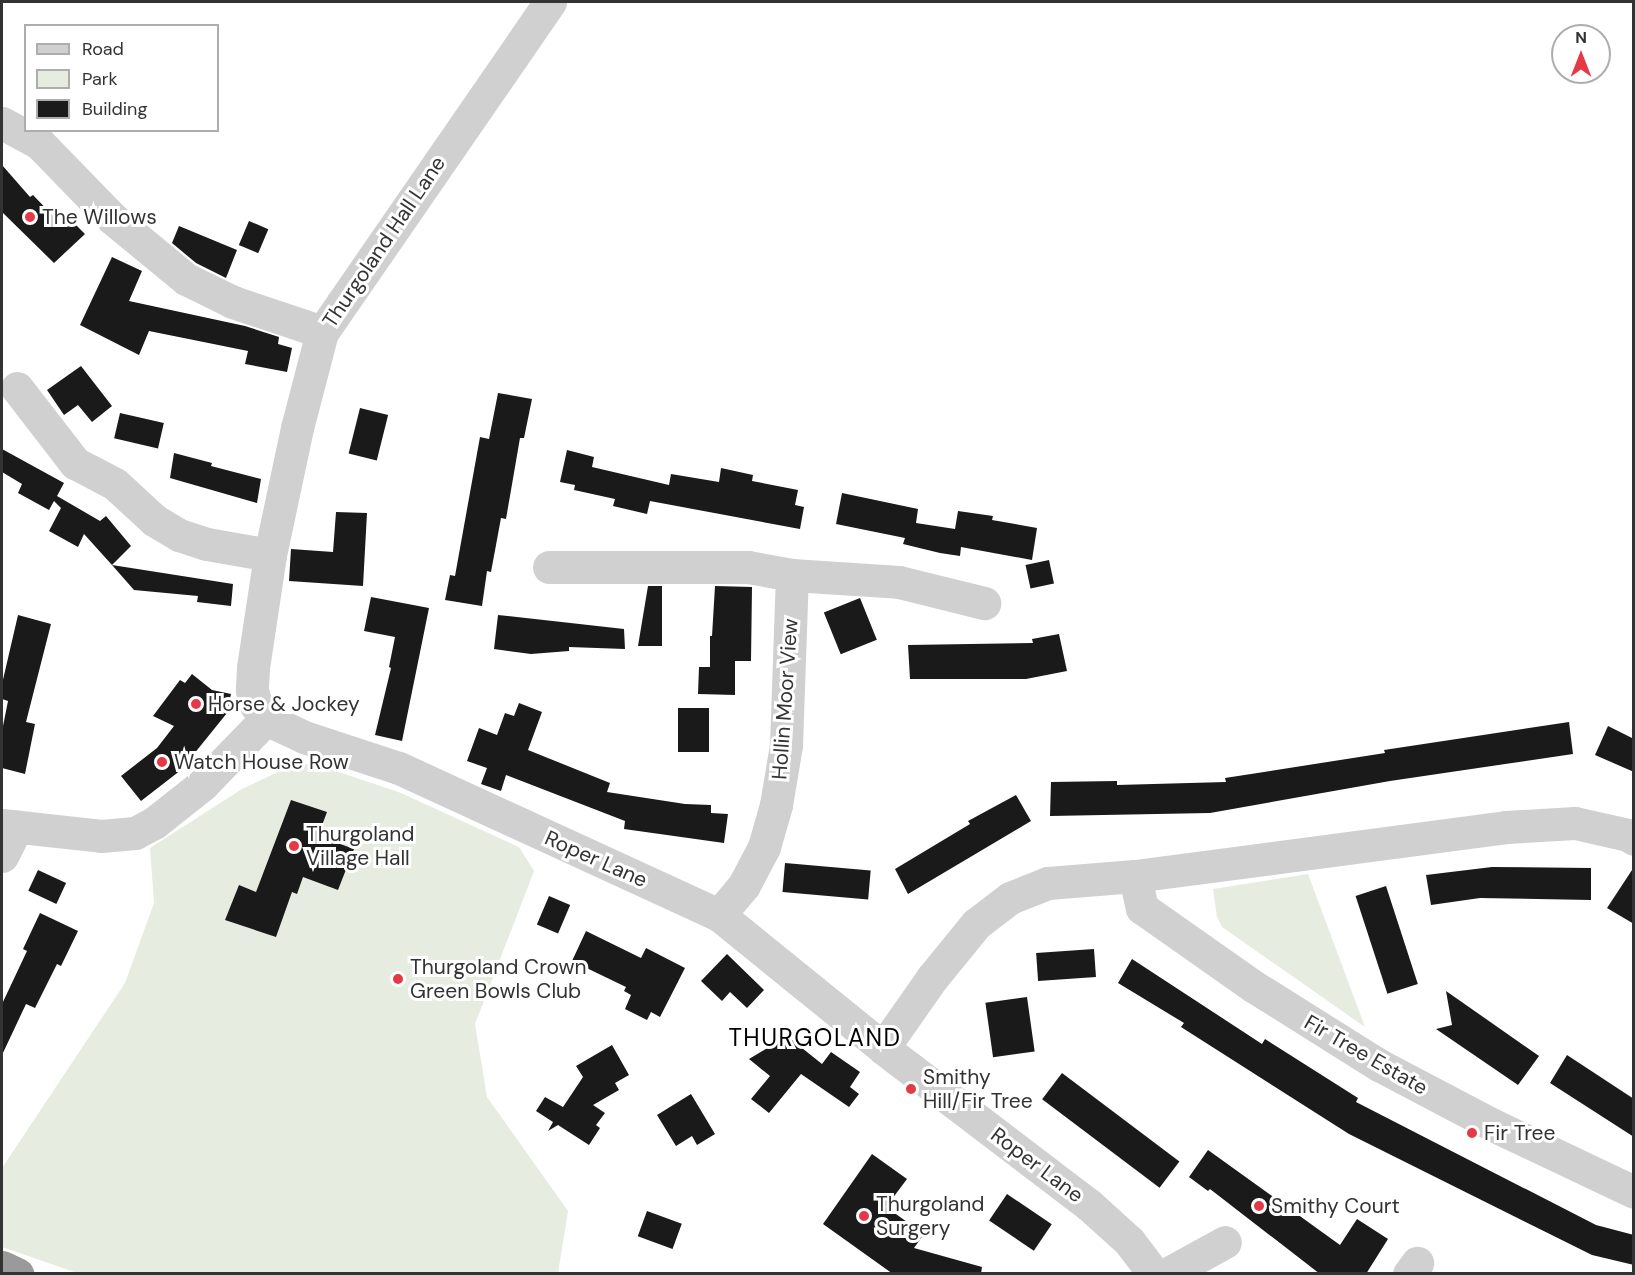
<!DOCTYPE html>
<html>
<head>
<meta charset="utf-8">
<style>
  body { margin:0 }
  #map { position:relative; width:1635px; height:1275px; overflow:hidden; background:#fff; font-family:"DM Sans",sans-serif }
  div>[style] { position:absolute }
  .green>* { inset:0; background:#e6ecdf }
  .building>* { inset:0; background:#1a1a1a; transform-origin:0 0 }
  .minor>* { height:33px; margin:-16.5px; padding:0 16.5px; transform-origin:16.5px; border-radius:16.5px; background:#d0d0d0 }
  .highway>* { height:33px; margin:-16.5px; padding:0 16.5px; transform-origin:16.5px; border-radius:16.5px; background:#9a9a9a }
  .dots>* { width:16px; height:16px; translate:-50% -50%; box-sizing:border-box; border:3px solid #fff; border-radius:50% }
  span { translate:-50% -50%; white-space:nowrap; text-align:center; line-height:1.15; -webkit-text-stroke:6px #fff; paint-order:stroke }
  .poi-label { font-size:21px; color:#333 }
  .left { translate:0 -50%; text-align:left }
  .street-label { font-size:21px; color:#333 }
  .quarter-label { font-size:24px; color:#000; letter-spacing:1.5px }
  .frame { position:absolute; inset:0; border:3px solid #333; pointer-events:none }
  .legend { position:absolute; left:24px; top:24px; width:195px; height:108px; box-sizing:border-box; background:#fff; border:2px solid #adadad; margin:0; padding:8px 10px; list-style:none; font-size:18px; color:#333 }
  .legend li { display:flex; align-items:center; gap:12px; height:30px }
  .legend b { width:30px; border:2px solid #adadad }
  .north { position:absolute; left:1551px; top:24px; width:60px; height:60px; box-sizing:border-box; background:#fff; border:2px solid #adadad; border-radius:50%; rotate:0deg; font-size:16px; font-weight:700; line-height:24px; text-align:center; color:#333 }
  .north::after { content:''; display:block; margin:auto; width:21px; height:27px; background:#e63946; clip-path:polygon(50% 0,100% 100%,50% 72%,0 100%) }
</style>
</head>
<body>
<div id="map">
  <div class="green">
    <div style="clip-path:polygon(295px 764px,315px 764px,401px 793px,519px 847px,534px 871px,475px 1024px,487px 1097px,568px 1211px,558px 1273px,80px 1274px,2px 1247px,2px 1168px,125px 983px,154px 903px,150px 848px,242px 789px)"></div>
    <div style="clip-path:polygon(1308px 874px,1365px 1027px,1222px 927px,1217px 917px,1213px 889px)"></div>
  </div>
  <div class="building">
    <div style="clip-path:polygon(2px 165px,30px 197px,33px 195px,58px 221px,65px 214px,85px 234px,54px 263px,2px 212px)"></div>
    <div style="left:249px;top:221px;width:21px;height:26px;rotate:23deg"></div>
    <div style="clip-path:polygon(179px 226px,237px 250px,226px 278px,196px 263px,172px 243px)"></div>
    <div style="clip-path:polygon(112px 257px,142px 271px,129px 301px,245px 326px,279px 337px,278px 344px,292px 348px,287px 372px,245px 364px,248px 351px,149px 331px,139px 355px,80px 325px)"></div>
    <div style="clip-path:polygon(81px 366px,112px 406px,92px 422px,78px 405px,64px 415px,47px 390px)"></div>
    <div style="clip-path:polygon(498px 393px,532px 399px,524px 438px,520px 438px,506px 519px,501px 518px,491px 572px,487px 571px,482px 606px,445px 600px,450px 575px,455px 576px,480px 437px,489px 439px)"></div>
    <div style="left:360px;top:408px;width:29px;height:47px;rotate:14deg"></div>
    <div style="left:120px;top:413px;width:45px;height:26px;rotate:13deg"></div>
    <div style="clip-path:polygon(2px 449px,64px 483px,57px 496px,100px 521px,106px 516px,131px 546px,112px 565px,84px 534px,78px 547px,49px 531px,61px 508px,54px 501px,49px 510px,18px 493px,22px 484px,2px 472px)"></div>
    <div style="clip-path:polygon(567px 450px,594px 457px,592px 467px,669px 485px,671px 474px,719px 482px,721px 468px,753px 475px,752px 481px,798px 490px,795px 505px,804px 507px,800px 529px,650px 501px,647px 514px,613px 506px,615px 499px,574px 490px,575px 485px,560px 482px)"></div>
    <div style="clip-path:polygon(174px 453px,212px 463px,211px 466px,261px 479px,257px 503px,170px 478px)"></div>
    <div style="clip-path:polygon(842px 493px,918px 509px,916px 523px,955px 529px,958px 511px,993px 516px,992px 520px,1037px 528px,1032px 560px,961px 547px,960px 556px,940px 553px,903px 544px,905px 538px,836px 524px)"></div>
    <div style="clip-path:polygon(336px 512px,367px 513px,363px 586px,289px 581px,291px 549px,333px 552px)"></div>
    <div style="left:1049px;top:560px;width:24px;height:24px;rotate:78deg"></div>
    <div style="clip-path:polygon(112px 565px,233px 584px,231px 606px,197px 602px,198px 596px,134px 590px)"></div>
    <div style="clip-path:polygon(648px 586px,662px 586px,662px 646px,638px 646px)"></div>
    <div style="clip-path:polygon(715px 586px,752px 587px,751px 661px,735px 661px,735px 695px,698px 694px,699px 667px,710px 667px,710px 636px,712px 636px)"></div>
    <div style="clip-path:polygon(371px 597px,429px 608px,402px 741px,375px 735px,391px 668px,389px 667px,395px 637px,364px 631px)"></div>
    <div style="left:860px;top:598px;width:45px;height:39px;rotate:68deg"></div>
    <div style="clip-path:polygon(18px 615px,51px 624px,26px 722px,35px 724px,25px 774px,2px 768px,2px 731px,8px 701px,2px 699px,2px 684px)"></div>
    <div style="clip-path:polygon(498px 615px,624px 629px,625px 649px,569px 647px,569px 651px,531px 654px,494px 649px)"></div>
    <div style="clip-path:polygon(1059px 634px,1067px 671px,1026px 679px,910px 679px,908px 645px,1033px 643px,1032px 639px)"></div>
    <div style="clip-path:polygon(192px 674px,212px 690px,231px 694px,227px 713px,181px 770px,141px 801px,121px 776px,157px 748px,174px 726px,153px 716px,180px 680px,185px 683px)"></div>
    <div style="clip-path:polygon(519px 703px,542px 712px,528px 750px,610px 783px,607px 792px,685px 804px,711px 805px,711px 813px,728px 814px,724px 843px,624px 829px,625px 821px,506px 775px,501px 791px,481px 784px,487px 768px,467px 761px,479px 728px,497px 735px,505px 713px,514px 716px)"></div>
    <div style="left:709px;top:708px;width:44px;height:31px;rotate:90deg"></div>
    <div style="clip-path:polygon(1569px 722px,1573px 754px,1390px 781px,1210px 813px,1050px 816px,1051px 782px,1117px 781px,1117px 785px,1226px 782px,1225px 778px,1385px 753px,1384px 750px)"></div>
    <div style="clip-path:polygon(1608px 726px,1634px 739px,1634px 772px,1595px 755px)"></div>
    <div style="clip-path:polygon(1016px 795px,1031px 821px,908px 894px,895px 869px,970px 824px,968px 821px)"></div>
    <div style="clip-path:polygon(291px 800px,327px 812px,318px 836px,354px 849px,338px 890px,303px 877px,297px 894px,292px 892px,276px 937px,225px 920px,239px 885px,256px 892px)"></div>
    <div style="left:785px;top:863px;width:86px;height:29px;rotate:5deg"></div>
    <div style="clip-path:polygon(1492px 867px,1591px 868px,1591px 900px,1480px 898px,1431px 905px,1426px 875px)"></div>
    <div style="clip-path:polygon(1634px 867px,1634px 924px,1607px 908px)"></div>
    <div style="left:38px;top:870px;width:31px;height:23px;rotate:25deg"></div>
    <div style="left:1386px;top:886px;width:103px;height:32px;rotate:72deg"></div>
    <div style="left:549px;top:896px;width:23px;height:31px;rotate:23deg"></div>
    <div style="clip-path:polygon(40px 913px,78px 931px,61px 966px,57px 964px,35px 1008px,26px 1004px,2px 1055px,2px 1004px,27px 951px,23px 949px)"></div>
    <div style="clip-path:polygon(586px 931px,641px 958px,646px 948px,685px 968px,660px 1017px,651px 1012px,647px 1020px,625px 1009px,631px 995px,624px 991px,626px 987px,572px 961px)"></div>
    <div style="left:1094px;top:949px;width:28px;height:58px;rotate:86deg"></div>
    <div style="clip-path:polygon(727px 954px,764px 990px,747px 1008px,730px 992px,722px 1001px,701px 981px)"></div>
    <div style="clip-path:polygon(1132px 959px,1262px 1044px,1265px 1039px,1358px 1098px,1356px 1102px,1596px 1225px,1634px 1235px,1634px 1265px,1592px 1255px,1349px 1134px,1181px 1027px,1184px 1023px,1118px 983px)"></div>
    <div style="clip-path:polygon(1446px 991px,1539px 1056px,1518px 1085px,1436px 1029px,1452px 1025px)"></div>
    <div style="left:1027px;top:997px;width:55px;height:42px;rotate:82deg"></div>
    <div style="clip-path:polygon(787px 1036px,822px 1064px,831px 1052px,860px 1072px,850px 1087px,859px 1094px,849px 1107px,801px 1074px,769px 1113px,751px 1099px,770px 1076px,749px 1059px)"></div>
    <div style="clip-path:polygon(612px 1045px,629px 1075px,615px 1083px,619px 1090px,593px 1105px,605px 1113px,596px 1125px,600px 1128px,589px 1145px,558px 1125px,548px 1131px,553px 1122px,536px 1111px,545px 1097px,563px 1107px,583px 1077px,576px 1066px)"></div>
    <div style="clip-path:polygon(1567px 1055px,1634px 1099px,1634px 1137px,1550px 1083px)"></div>
    <div style="left:1062px;top:1073px;width:147px;height:33px;rotate:37deg"></div>
    <div style="clip-path:polygon(691px 1094px,715px 1134px,697px 1145px,692px 1136px,676px 1146px,657px 1115px)"></div>
    <div style="clip-path:polygon(1208px 1150px,1340px 1245px,1357px 1219px,1388px 1239px,1366px 1274px,1320px 1274px,1210px 1189px,1208px 1191px,1189px 1177px)"></div>
    <div style="clip-path:polygon(872px 1154px,907px 1179px,886px 1207px,924px 1234px,914px 1248px,982px 1267px,981px 1274px,893px 1274px,823px 1224px)"></div>
    <div style="left:1007px;top:1194px;width:54px;height:32px;rotate:34deg"></div>
    <div style="left:647px;top:1211px;width:37px;height:27px;rotate:20deg"></div>
  </div>
  <div class="minor">
    <div style="left:550px;top:2px;width:401px;rotate:124.6deg"></div>
    <div style="left:322px;top:332px;width:99px;rotate:104.6deg"></div>
    <div style="left:297px;top:428px;width:130px;rotate:102deg"></div>
    <div style="left:270px;top:555px;width:114px;rotate:98.6deg"></div>
    <div style="left:253px;top:668px;width:22px;rotate:93deg"></div>
    <div style="left:252px;top:690px;width:16px;rotate:75deg"></div>
    <div style="left:256px;top:705px;width:17px;rotate:54deg"></div>
    <div style="left:266px;top:719px;width:42px;rotate:25.3deg"></div>
    <div style="left:304px;top:737px;width:100px;rotate:18.1deg"></div>
    <div style="left:399px;top:768px;width:352px;rotate:24.7deg"></div>
    <div style="left:719px;top:915px;width:211px;rotate:39deg"></div>
    <div style="left:883px;top:1048px;width:258px;rotate:37.3deg"></div>
    <div style="left:1088px;top:1204px;width:55px;rotate:42.1deg"></div>
    <div style="left:1129px;top:1241px;width:41px;rotate:52.9deg"></div>
    <div style="left:2px;top:123px;width:42px;rotate:28.4deg"></div>
    <div style="left:39px;top:143px;width:105px;rotate:45.8deg"></div>
    <div style="left:112px;top:218px;width:96px;rotate:39.5deg"></div>
    <div style="left:186px;top:279px;width:52px;rotate:26.1deg"></div>
    <div style="left:233px;top:302px;width:94px;rotate:18.6deg"></div>
    <div style="left:17px;top:388px;width:95px;rotate:52.3deg"></div>
    <div style="left:75px;top:463px;width:45px;rotate:27.7deg"></div>
    <div style="left:115px;top:484px;width:53px;rotate:42.7deg"></div>
    <div style="left:154px;top:520px;width:29px;rotate:31deg"></div>
    <div style="left:179px;top:535px;width:29px;rotate:18deg"></div>
    <div style="left:207px;top:544px;width:64px;rotate:9.9deg"></div>
    <div style="left:549px;top:567px;width:199px"></div>
    <div style="left:748px;top:567px;width:45px;rotate:10.3deg"></div>
    <div style="left:792px;top:575px;width:107px;rotate:3.7deg"></div>
    <div style="left:899px;top:582px;width:88px;rotate:13.9deg"></div>
    <div style="left:2px;top:825px;width:100px;rotate:6.3deg"></div>
    <div style="left:101px;top:836px;width:34px;rotate:-5deg"></div>
    <div style="left:135px;top:833px;width:21px;rotate:-28deg"></div>
    <div style="left:154px;top:823px;width:61px;rotate:-38.4deg"></div>
    <div style="left:202px;top:785px;width:92px;rotate:-45.9deg"></div>
    <div style="left:2px;top:856px;width:33px;rotate:-63deg"></div>
    <div style="left:1135px;top:876px;width:33px;rotate:78deg"></div>
    <div style="left:1142px;top:908px;width:136px;rotate:35.1deg"></div>
    <div style="left:1253px;top:986px;width:149px;rotate:32.1deg"></div>
    <div style="left:1379px;top:1065px;width:129px;rotate:27.8deg"></div>
    <div style="left:1493px;top:1125px;width:156px;rotate:25.4deg"></div>
    <div style="left:719px;top:915px;width:39px;rotate:-50deg"></div>
    <div style="left:744px;top:885px;width:43px;rotate:-62.2deg"></div>
    <div style="left:764px;top:847px;width:44px;rotate:-74.1deg"></div>
    <div style="left:776px;top:805px;width:61px;rotate:-80.5deg"></div>
    <div style="left:786px;top:745px;width:170px;rotate:-88deg"></div>
    <div style="left:883px;top:1048px;width:85px;rotate:-55deg"></div>
    <div style="left:932px;top:978px;width:70px;rotate:-50.8deg"></div>
    <div style="left:976px;top:924px;width:43px;rotate:-37.4deg"></div>
    <div style="left:1010px;top:898px;width:41px;rotate:-21.5deg"></div>
    <div style="left:1048px;top:883px;width:87px;rotate:-4.6deg"></div>
    <div style="left:1135px;top:876px;width:374px;rotate:-7.5deg"></div>
    <div style="left:1506px;top:827px;width:69px;rotate:-3.3deg"></div>
    <div style="left:1575px;top:823px;width:54px;rotate:12.8deg"></div>
    <div style="left:1628px;top:835px;width:7px;rotate:34deg"></div>
    <div style="left:1167px;top:1274px;width:66px;rotate:-28.9deg"></div>
    <div style="left:1409px;top:1274px;width:14px;rotate:-54deg"></div>
  </div>
  <div class="highway">
    <div style="left:2px;top:1267px;width:17px;rotate:25deg"></div>
  </div>
  <div class="dots">
    <div style="left:30px;top:217px;background:#e63946"></div>
    <div style="left:196px;top:704px;background:#e63946"></div>
    <div style="left:162px;top:762px;background:#e63946"></div>
    <div style="left:294px;top:846px;background:#e63946"></div>
    <div style="left:398px;top:979px;background:#e63946"></div>
    <div style="left:911px;top:1089px;background:#e63946"></div>
    <div style="left:1472px;top:1133px;background:#e63946"></div>
    <div style="left:1259px;top:1206px;background:#e63946"></div>
    <div style="left:864px;top:1216px;background:#e63946"></div>
  </div>
  <div class="poi-label">
    <span class="left" style="left:42px;top:217px">The Willows</span>
    <span class="left" style="left:208px;top:704px">Horse &amp; Jockey</span>
    <span class="left" style="left:174px;top:762px">Watch House Row</span>
    <span class="left" style="left:306px;top:846px">Thurgoland<br>Village Hall</span>
    <span class="left" style="left:410px;top:979px">Thurgoland Crown<br>Green Bowls Club</span>
    <span class="left" style="left:923px;top:1089px">Smithy<br>Hill/Fir Tree</span>
    <span class="left" style="left:1484px;top:1133px">Fir Tree</span>
    <span class="left" style="left:876px;top:1216px">Thurgoland<br>Surgery</span>
    <span class="left" style="left:1271px;top:1206px">Smithy Court</span>
  </div>
  <div class="street-label">
    <span style="left:384px;top:242px;rotate:-56deg">Thurgoland Hall Lane</span>
    <span style="left:785px;top:699px;rotate:-86deg">Hollin Moor View</span>
    <span style="left:596px;top:859px;rotate:24deg">Roper Lane</span>
    <span style="left:1366px;top:1055px;rotate:30deg">Fir Tree Estate</span>
    <span style="left:1037px;top:1165px;rotate:37deg">Roper Lane</span>
  </div>
  <div class="quarter-label">
    <span style="left:815px;top:1038px">THURGOLAND</span>
  </div>
  <div class="frame"></div>
  <ul class="legend">
  <li><b style="height:8px;background:#d0d0d0"></b>Road</li>
  <li><b style="height:16px;background:#e6ecdf"></b>Park</li>
  <li><b style="height:16px;background:#1a1a1a"></b>Building</li>
  </ul>
  <div class="north">N</div>
</div>
</body>
</html>
